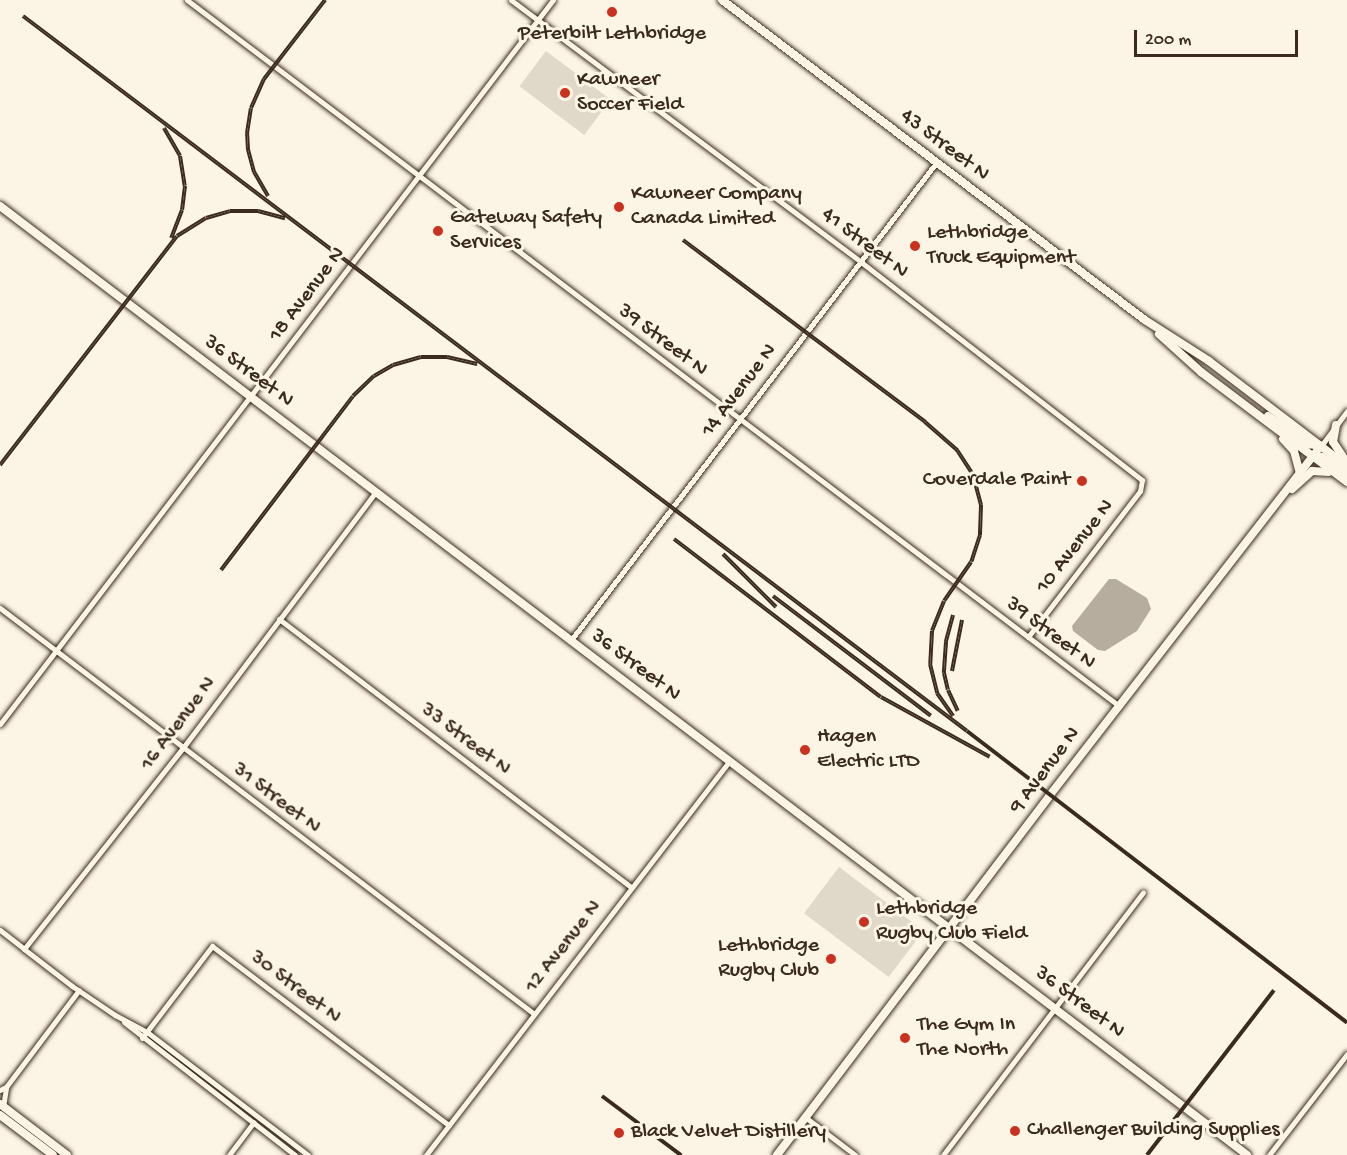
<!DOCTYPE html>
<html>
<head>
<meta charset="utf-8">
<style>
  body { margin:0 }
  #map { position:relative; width:1347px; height:1155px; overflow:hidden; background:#fcf5e5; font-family:"Gochi Hand",sans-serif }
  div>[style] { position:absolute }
  .green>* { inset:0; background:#e0d8c8; transform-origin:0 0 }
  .water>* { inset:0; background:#b7ad9e }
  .roads { filter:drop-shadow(0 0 2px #3b2a1e) drop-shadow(0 0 2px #3b2a1e) }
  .street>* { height:5px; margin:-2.5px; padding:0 2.5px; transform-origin:2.5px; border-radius:2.5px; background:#fcf5e5 }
  .secondary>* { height:8px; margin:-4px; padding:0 4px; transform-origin:4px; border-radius:4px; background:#fcf5e5 }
  .rail>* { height:4px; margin-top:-2px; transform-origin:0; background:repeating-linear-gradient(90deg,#fcf5e5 0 4.5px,#3b2a1e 0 9px); box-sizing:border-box; border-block:2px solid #3b2a1e }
  .dots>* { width:16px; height:16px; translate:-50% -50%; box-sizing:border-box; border:3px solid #fcf5e5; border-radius:50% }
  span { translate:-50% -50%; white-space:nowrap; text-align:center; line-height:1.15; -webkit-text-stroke:6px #fcf5e5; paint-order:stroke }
  .poi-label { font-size:22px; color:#3b2a1e }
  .left { translate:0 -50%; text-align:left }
  .right { translate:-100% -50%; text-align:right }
  .street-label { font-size:22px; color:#3b2a1e }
  .scale { position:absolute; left:1134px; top:30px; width:164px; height:27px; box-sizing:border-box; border:3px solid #3b2a1e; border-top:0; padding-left:8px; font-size:18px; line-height:21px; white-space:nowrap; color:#3b2a1e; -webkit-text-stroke:4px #fcf5e5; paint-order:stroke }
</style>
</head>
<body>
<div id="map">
  <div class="green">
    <div style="left:546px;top:51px;width:81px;height:44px;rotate:37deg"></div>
    <div style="left:839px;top:867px;width:106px;height:58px;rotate:37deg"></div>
  </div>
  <div class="water">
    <div style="clip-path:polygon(1109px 579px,1116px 579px,1147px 598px,1151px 609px,1137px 631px,1105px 651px,1098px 650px,1073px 631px,1072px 626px)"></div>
  </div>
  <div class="roads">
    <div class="street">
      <div style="left:187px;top:0;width:1169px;rotate:37.14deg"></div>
      <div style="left:511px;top:0;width:437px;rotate:36.8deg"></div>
      <div style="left:861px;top:262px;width:356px;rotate:37.8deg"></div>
      <div style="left:1142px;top:480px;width:11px;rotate:100deg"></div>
      <div style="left:1140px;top:491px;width:184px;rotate:127.5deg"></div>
      <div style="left:1321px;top:446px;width:44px;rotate:-53.4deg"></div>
      <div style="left:0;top:608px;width:669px;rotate:37.23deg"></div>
      <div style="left:279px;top:619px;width:442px;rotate:37.3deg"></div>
      <div style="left:571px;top:640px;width:601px;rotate:-52.58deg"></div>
      <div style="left:0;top:724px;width:911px;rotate:-52.63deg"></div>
      <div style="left:0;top:930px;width:31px;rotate:38deg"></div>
      <div style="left:24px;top:949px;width:255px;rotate:-51.7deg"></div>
      <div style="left:182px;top:749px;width:322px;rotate:-53deg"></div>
      <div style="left:24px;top:949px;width:61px;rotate:37.6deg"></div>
      <div style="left:72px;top:986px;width:52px;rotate:34deg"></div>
      <div style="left:115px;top:1015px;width:36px;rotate:28deg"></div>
      <div style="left:147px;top:1032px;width:203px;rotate:37.4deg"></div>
      <div style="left:124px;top:1022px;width:217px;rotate:37.9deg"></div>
      <div style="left:142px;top:1038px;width:116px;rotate:-52.7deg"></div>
      <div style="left:212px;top:946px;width:297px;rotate:37.1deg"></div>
      <div style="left:0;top:1090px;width:7px;rotate:-27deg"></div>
      <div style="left:6px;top:1087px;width:121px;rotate:-53deg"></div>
      <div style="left:3px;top:1107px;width:20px;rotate:-81deg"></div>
      <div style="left:805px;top:1117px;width:63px;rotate:37.2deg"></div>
      <div style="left:229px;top:1155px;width:41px;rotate:-52.9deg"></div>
      <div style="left:426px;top:1155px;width:498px;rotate:-52.4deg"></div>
      <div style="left:943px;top:1155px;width:330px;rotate:-52.7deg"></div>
      <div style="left:1269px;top:1155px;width:128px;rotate:-52.3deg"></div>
    </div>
    <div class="secondary">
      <div style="left:722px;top:0;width:530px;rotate:37.11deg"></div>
      <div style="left:1145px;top:320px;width:76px;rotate:32.6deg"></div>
      <div style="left:1209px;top:361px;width:173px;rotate:37.3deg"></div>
      <div style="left:0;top:206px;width:1567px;rotate:37.27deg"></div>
      <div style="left:1159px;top:334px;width:57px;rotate:42.1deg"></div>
      <div style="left:1201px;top:372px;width:183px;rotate:37deg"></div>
      <div style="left:1268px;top:416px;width:50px;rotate:34.3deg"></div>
      <div style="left:1309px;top:444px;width:10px;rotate:11deg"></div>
      <div style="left:1336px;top:425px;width:17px;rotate:100deg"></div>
      <div style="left:1333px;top:442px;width:23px;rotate:56deg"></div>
      <div style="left:1283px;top:439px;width:16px;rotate:47deg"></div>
      <div style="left:1294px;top:451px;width:23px;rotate:75deg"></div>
      <div style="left:1313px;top:457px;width:9px"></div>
      <div style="left:1322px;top:457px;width:30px;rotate:33deg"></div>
      <div style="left:1292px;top:489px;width:27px;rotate:-42deg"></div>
      <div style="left:1312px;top:471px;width:17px;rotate:3deg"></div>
      <div style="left:0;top:1104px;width:84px;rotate:37.3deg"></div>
      <div style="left:0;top:1115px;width:66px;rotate:37deg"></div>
      <div style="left:777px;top:1155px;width:452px;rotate:-52.8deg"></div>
      <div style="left:1050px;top:795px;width:442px;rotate:-52.2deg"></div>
    </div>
  </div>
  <div class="rail">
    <div style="left:23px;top:16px;width:1184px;rotate:37.14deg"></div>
    <div style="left:967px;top:731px;width:479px;rotate:37.5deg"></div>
    <div style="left:164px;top:128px;width:32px;rotate:60deg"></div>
    <div style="left:180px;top:156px;width:30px;rotate:81deg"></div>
    <div style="left:185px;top:186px;width:24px;rotate:97deg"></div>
    <div style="left:182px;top:210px;width:30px;rotate:111deg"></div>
    <div style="left:268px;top:196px;width:28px;rotate:-120deg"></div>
    <div style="left:254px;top:172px;width:23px;rotate:-105deg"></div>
    <div style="left:248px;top:150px;width:17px;rotate:-93deg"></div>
    <div style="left:247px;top:133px;width:25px;rotate:-81deg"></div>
    <div style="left:251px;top:108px;width:32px;rotate:-66deg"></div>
    <div style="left:264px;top:79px;width:100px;rotate:-52.3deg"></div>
    <div style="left:683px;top:240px;width:303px;rotate:36.9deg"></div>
    <div style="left:925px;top:422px;width:43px;rotate:41.2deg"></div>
    <div style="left:957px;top:450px;width:30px;rotate:57deg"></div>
    <div style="left:973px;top:475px;width:31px;rotate:75deg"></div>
    <div style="left:981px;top:505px;width:30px;rotate:92deg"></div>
    <div style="left:980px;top:535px;width:28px;rotate:108deg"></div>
    <div style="left:971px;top:562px;width:47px;rotate:124.7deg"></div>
    <div style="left:944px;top:601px;width:32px;rotate:112deg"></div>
    <div style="left:932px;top:631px;width:33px;rotate:93deg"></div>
    <div style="left:930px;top:664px;width:30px;rotate:76deg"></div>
    <div style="left:937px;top:693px;width:28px;rotate:55deg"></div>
    <div style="left:0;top:465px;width:289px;rotate:-52.3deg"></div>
    <div style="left:177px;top:236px;width:34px;rotate:-32deg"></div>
    <div style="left:206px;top:218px;width:25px;rotate:-16deg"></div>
    <div style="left:230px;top:211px;width:28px"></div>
    <div style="left:258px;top:211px;width:28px;rotate:15deg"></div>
    <div style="left:674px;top:539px;width:260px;rotate:37.4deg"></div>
    <div style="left:881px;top:697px;width:124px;rotate:28.8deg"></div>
    <div style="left:723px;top:554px;width:75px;rotate:45deg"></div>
    <div style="left:221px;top:570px;width:218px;rotate:-52.8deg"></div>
    <div style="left:353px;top:396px;width:29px;rotate:-44deg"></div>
    <div style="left:374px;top:376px;width:22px;rotate:-30deg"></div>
    <div style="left:393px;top:365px;width:29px;rotate:-16deg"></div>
    <div style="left:421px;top:357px;width:26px"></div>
    <div style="left:447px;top:357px;width:31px;rotate:13deg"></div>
    <div style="left:773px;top:596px;width:198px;rotate:37.2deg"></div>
    <div style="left:953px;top:615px;width:28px;rotate:105deg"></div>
    <div style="left:946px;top:642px;width:31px;rotate:94deg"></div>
    <div style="left:944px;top:673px;width:17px;rotate:77deg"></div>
    <div style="left:948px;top:690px;width:23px;rotate:65deg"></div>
    <div style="left:952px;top:671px;width:52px;rotate:-78.9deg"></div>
    <div style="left:602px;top:1096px;width:99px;rotate:36.8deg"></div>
    <div style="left:1147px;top:1155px;width:208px;rotate:-52.4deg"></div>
  </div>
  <div class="dots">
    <div style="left:612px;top:12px;background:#c8321e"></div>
    <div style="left:565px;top:93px;background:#c8321e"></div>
    <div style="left:619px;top:207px;background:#c8321e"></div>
    <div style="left:438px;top:231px;background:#c8321e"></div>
    <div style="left:915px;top:246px;background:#c8321e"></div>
    <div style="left:1082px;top:481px;background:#c8321e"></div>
    <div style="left:805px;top:750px;background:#c8321e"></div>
    <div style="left:864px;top:922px;background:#c8321e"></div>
    <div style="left:831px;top:959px;background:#c8321e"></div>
    <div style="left:905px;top:1038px;background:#c8321e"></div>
    <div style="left:1015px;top:1131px;background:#c8321e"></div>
    <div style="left:619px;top:1133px;background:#c8321e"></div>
  </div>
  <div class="poi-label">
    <span style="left:612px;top:35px">Peterbilt Lethbridge</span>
    <span class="left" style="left:577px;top:93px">Kawneer<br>Soccer Field</span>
    <span class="left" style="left:631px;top:207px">Kawneer Company<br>Canada Limited</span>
    <span class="left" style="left:450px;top:231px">Gateway Safety<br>Services</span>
    <span class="left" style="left:927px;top:246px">Lethbridge<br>Truck Equipment</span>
    <span class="right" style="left:1070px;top:481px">Coverdale Paint</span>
    <span class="left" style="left:817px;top:750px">Hagen<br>Electric LTD</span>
    <span class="left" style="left:876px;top:922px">Lethbridge<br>Rugby Club Field</span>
    <span class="right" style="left:819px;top:959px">Lethbridge<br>Rugby Club</span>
    <span class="left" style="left:917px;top:1038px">The Gym In<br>The North</span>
    <span class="left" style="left:1027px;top:1131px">Challenger Building Supplies</span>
    <span class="left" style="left:631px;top:1133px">Black Velvet Distillery</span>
  </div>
  <div class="street-label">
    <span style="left:944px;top:146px;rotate:37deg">43 Street N</span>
    <span style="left:864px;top:244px;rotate:37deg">41 Street N</span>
    <span style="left:308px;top:295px;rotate:-53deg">18 Avenue N</span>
    <span style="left:662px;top:341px;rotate:37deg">39 Street N</span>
    <span style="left:248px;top:372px;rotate:37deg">36 Street N</span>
    <span style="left:740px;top:391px;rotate:-53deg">14 Avenue N</span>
    <span style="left:1076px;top:547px;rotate:-52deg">10 Avenue N</span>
    <span style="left:1050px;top:634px;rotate:37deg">39 Street N</span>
    <span style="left:635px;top:666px;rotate:37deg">36 Street N</span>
    <span style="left:179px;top:724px;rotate:-53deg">16 Avenue N</span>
    <span style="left:465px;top:740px;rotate:37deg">33 Street N</span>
    <span style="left:1046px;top:771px;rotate:-53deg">9 Avenue N</span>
    <span style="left:276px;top:799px;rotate:37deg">31 Street N</span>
    <span style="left:564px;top:947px;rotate:-52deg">12 Avenue N</span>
    <span style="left:295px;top:988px;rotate:37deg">30 Street N</span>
    <span style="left:1079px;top:1003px;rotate:37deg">36 Street N</span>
  </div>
  <div class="scale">200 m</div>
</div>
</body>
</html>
